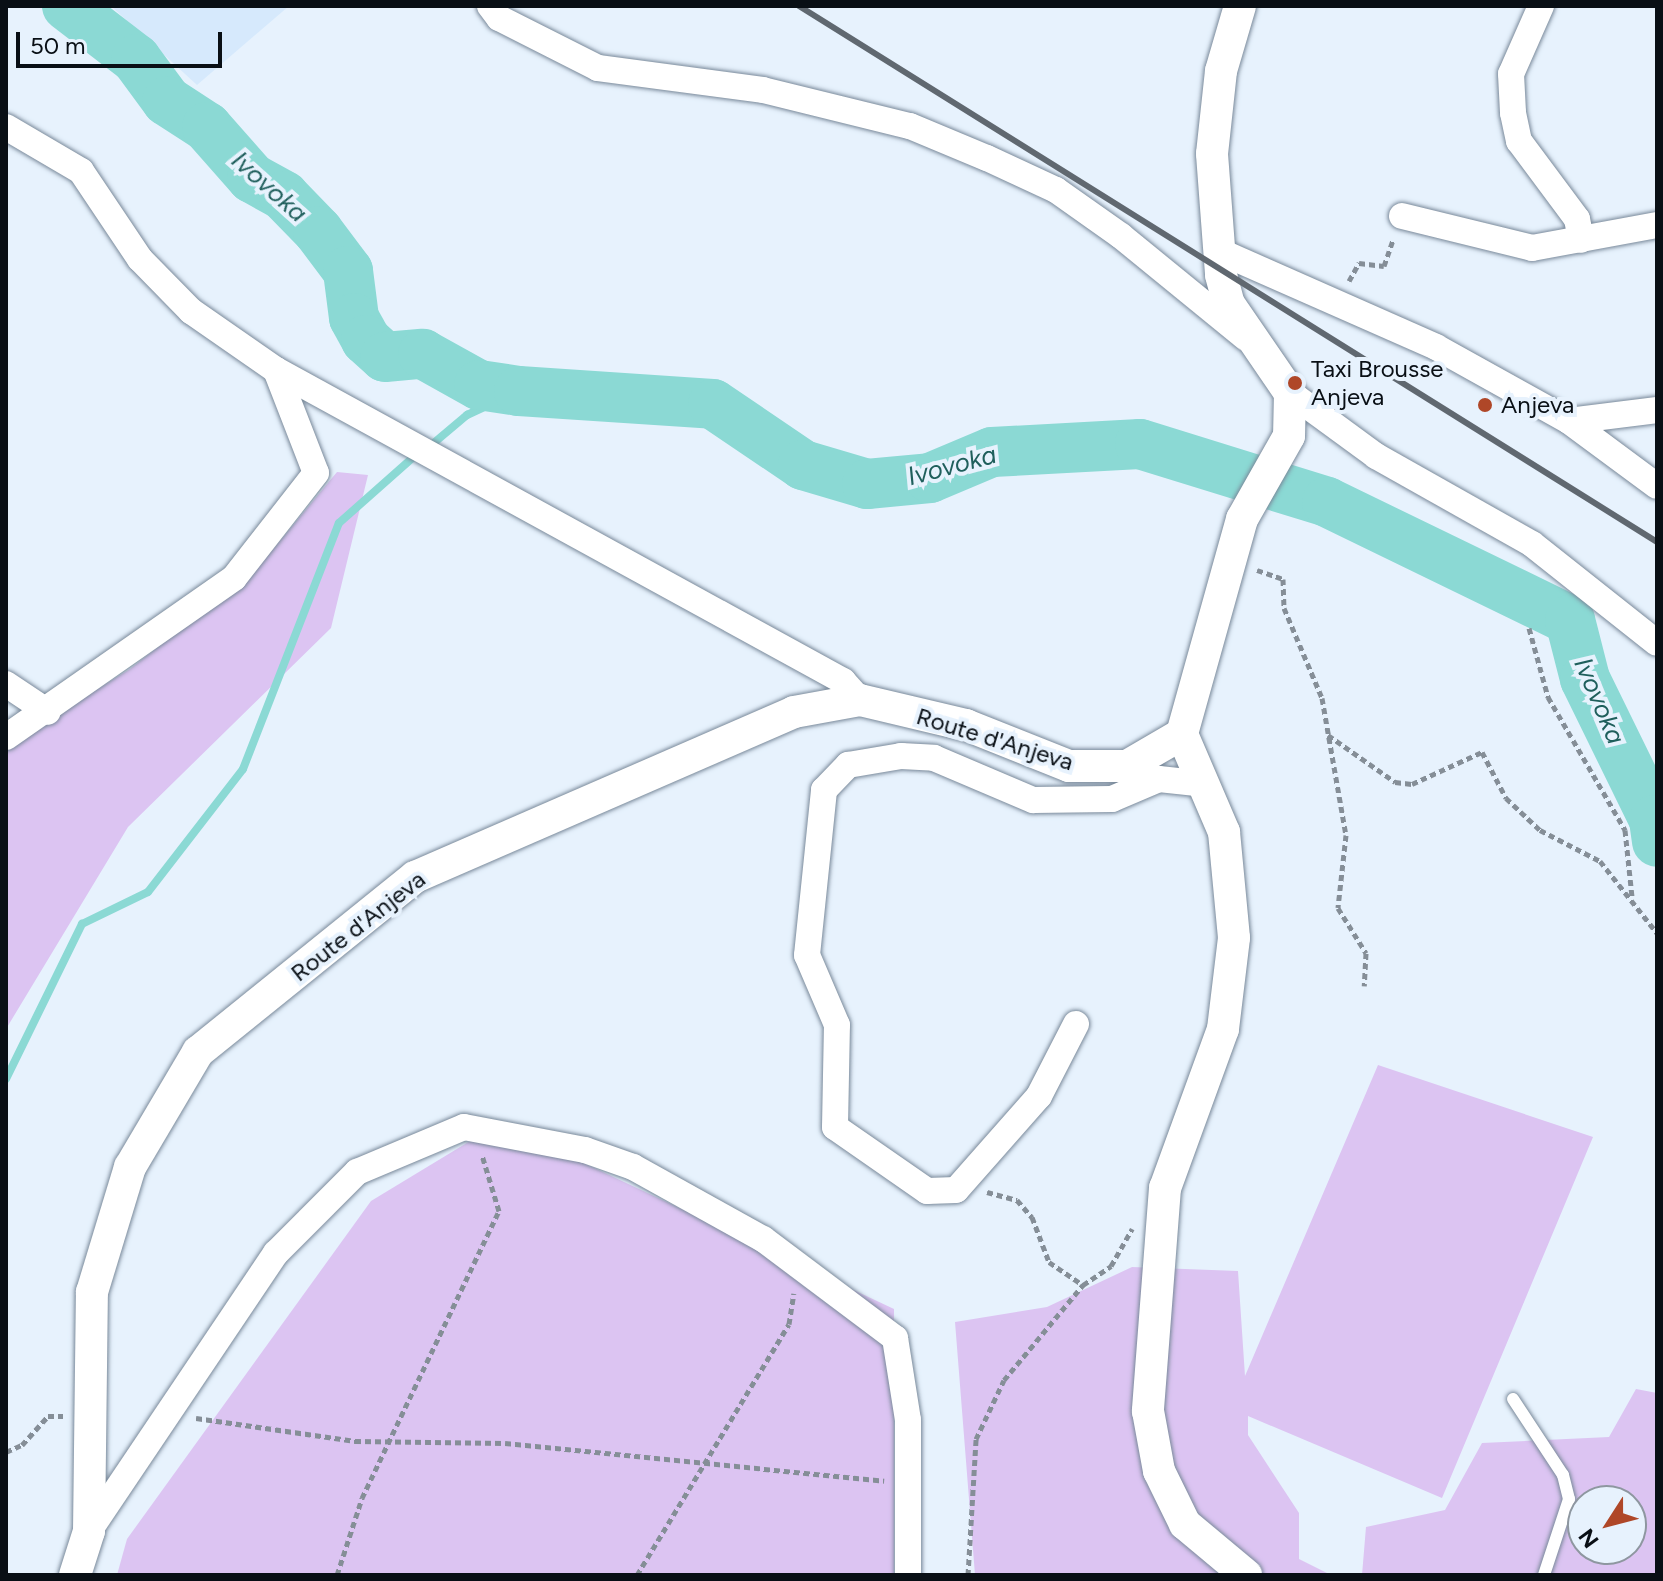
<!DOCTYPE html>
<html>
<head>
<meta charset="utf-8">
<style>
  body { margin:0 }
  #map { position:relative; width:1663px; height:1581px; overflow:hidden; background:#e7f2fd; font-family:Figtree,sans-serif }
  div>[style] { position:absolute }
  .built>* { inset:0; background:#d6e9fc }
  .green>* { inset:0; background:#dcc4f2 }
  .stream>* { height:8px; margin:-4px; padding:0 4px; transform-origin:4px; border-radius:4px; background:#8bd9d4 }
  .river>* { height:50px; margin:-25px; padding:0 25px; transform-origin:25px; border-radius:25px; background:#8bd9d4 }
  .path>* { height:5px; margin-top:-2.5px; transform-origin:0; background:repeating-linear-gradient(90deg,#858e97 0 6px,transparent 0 10px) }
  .roads { filter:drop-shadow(0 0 2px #79899a) drop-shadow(0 0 2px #79899a) }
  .service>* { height:12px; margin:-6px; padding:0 6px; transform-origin:6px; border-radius:6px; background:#fff }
  .minor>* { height:26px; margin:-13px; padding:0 13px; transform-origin:13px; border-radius:13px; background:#fff }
  .tertiary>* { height:32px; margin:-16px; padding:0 16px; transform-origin:16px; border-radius:16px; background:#fff }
  .rail>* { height:6px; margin:-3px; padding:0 3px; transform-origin:3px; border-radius:3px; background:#606870 }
  .dots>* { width:22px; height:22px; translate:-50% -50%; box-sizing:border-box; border:4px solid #e7f2fd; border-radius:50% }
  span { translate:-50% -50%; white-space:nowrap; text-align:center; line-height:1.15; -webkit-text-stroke:8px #e7f2fd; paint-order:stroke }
  .poi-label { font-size:24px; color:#090f15 }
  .left { translate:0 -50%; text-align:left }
  .street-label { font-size:24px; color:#090f15 }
  .water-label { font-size:26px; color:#1f5f5c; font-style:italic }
  .frame { position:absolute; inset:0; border:8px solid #090f15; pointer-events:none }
  .north { position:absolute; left:1567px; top:1485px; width:80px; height:80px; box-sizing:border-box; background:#e7f2fd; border:2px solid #8e97a0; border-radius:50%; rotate:234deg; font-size:22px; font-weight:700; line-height:32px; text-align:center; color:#090f15 }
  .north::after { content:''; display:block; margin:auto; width:28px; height:36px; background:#af4728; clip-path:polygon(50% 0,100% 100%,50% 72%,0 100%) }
  .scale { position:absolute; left:16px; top:32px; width:206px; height:36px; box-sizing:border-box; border:4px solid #090f15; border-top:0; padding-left:10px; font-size:24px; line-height:28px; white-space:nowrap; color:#090f15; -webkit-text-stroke:6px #e7f2fd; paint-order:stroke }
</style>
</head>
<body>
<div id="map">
  <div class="built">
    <div style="clip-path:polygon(111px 6px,289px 6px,197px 85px)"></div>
  </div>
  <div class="green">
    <div style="clip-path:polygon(337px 472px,368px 475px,331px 628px,128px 827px,6px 1029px,6px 746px,130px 669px,256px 570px)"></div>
    <div style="clip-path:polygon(1378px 1065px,1593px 1137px,1442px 1498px,1248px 1416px,1248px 1435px,1299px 1513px,1299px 1559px,1331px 1575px,975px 1575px,955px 1322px,1047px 1307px,1132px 1267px,1238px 1271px,1245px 1376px)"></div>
    <div style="clip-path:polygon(470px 1141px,573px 1158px,894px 1309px,894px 1575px,117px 1575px,127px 1539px,371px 1201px)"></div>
    <div style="clip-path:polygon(evenodd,1636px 1389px,1657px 1393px,1657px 1575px,1362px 1575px,1366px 1527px,1445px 1510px,1482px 1443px,1609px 1437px,1636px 1389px,1583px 1501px,1631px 1501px,1631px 1549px,1583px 1549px,1583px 1501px)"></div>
  </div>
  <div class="stream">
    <div style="left:429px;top:447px;width:50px;rotate:-40.1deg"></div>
    <div style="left:467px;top:415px;width:57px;rotate:-24.8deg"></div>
    <div style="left:6px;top:1079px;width:173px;rotate:-63.9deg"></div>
    <div style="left:82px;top:924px;width:73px;rotate:-25.9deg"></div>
    <div style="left:148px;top:892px;width:155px;rotate:-52.3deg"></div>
    <div style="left:243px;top:769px;width:264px;rotate:-68.7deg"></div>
    <div style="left:339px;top:523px;width:104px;rotate:-41.5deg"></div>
  </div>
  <div class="river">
    <div style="left:67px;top:6px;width:87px;rotate:37.5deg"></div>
    <div style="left:136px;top:59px;width:52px;rotate:53.6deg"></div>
    <div style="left:167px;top:101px;width:48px;rotate:33deg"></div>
    <div style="left:207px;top:127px;width:68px;rotate:48.6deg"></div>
    <div style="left:252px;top:178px;width:37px;rotate:29deg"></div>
    <div style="left:284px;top:196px;width:49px;rotate:45.8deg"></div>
    <div style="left:318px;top:231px;width:50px;rotate:53.1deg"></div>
    <div style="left:348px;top:271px;width:47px;rotate:82.7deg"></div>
    <div style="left:354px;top:318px;width:25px;rotate:61deg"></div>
    <div style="left:366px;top:340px;width:25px;rotate:42deg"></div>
    <div style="left:385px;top:357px;width:38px;rotate:-5deg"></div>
    <div style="left:423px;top:354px;width:64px;rotate:29deg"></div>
    <div style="left:479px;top:385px;width:40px;rotate:8.5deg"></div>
    <div style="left:519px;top:391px;width:194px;rotate:3.8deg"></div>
    <div style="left:713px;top:404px;width:109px;rotate:34.1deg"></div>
    <div style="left:803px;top:465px;width:67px;rotate:16.5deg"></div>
    <div style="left:867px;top:484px;width:63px;rotate:-5.4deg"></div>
    <div style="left:930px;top:478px;width:67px;rotate:-22.8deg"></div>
    <div style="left:992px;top:452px;width:148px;rotate:-3.1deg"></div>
    <div style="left:1140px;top:444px;width:196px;rotate:17.2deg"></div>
    <div style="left:1327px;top:502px;width:270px;rotate:25.9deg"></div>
    <div style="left:1570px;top:620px;width:61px;rotate:75.7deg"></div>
    <div style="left:1585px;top:679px;width:157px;rotate:63.9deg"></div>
    <div style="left:1654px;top:820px;width:22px;rotate:82deg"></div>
  </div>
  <div class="path">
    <div style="left:1349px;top:281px;width:21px;rotate:-61deg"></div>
    <div style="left:1359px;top:263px;width:25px;rotate:7deg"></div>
    <div style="left:1384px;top:266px;width:28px;rotate:-71deg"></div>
    <div style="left:1257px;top:570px;width:28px;rotate:19deg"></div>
    <div style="left:1283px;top:579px;width:29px;rotate:88deg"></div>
    <div style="left:1284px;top:608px;width:98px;rotate:67.1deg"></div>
    <div style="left:1322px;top:698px;width:139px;rotate:80.1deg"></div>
    <div style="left:1346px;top:835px;width:73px;rotate:96.3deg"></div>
    <div style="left:1338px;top:908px;width:53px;rotate:58.1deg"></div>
    <div style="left:1366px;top:953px;width:33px;rotate:93deg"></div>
    <div style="left:1529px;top:628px;width:72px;rotate:74.6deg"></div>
    <div style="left:1548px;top:697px;width:154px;rotate:59.9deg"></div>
    <div style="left:1625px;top:830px;width:67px;rotate:84deg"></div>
    <div style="left:1328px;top:735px;width:82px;rotate:35deg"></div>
    <div style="left:1395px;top:782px;width:17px;rotate:7deg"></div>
    <div style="left:1412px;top:784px;width:77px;rotate:-24.6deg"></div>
    <div style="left:1482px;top:752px;width:52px;rotate:62.4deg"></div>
    <div style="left:1506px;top:798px;width:47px;rotate:43.3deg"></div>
    <div style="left:1540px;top:830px;width:68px;rotate:27.3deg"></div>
    <div style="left:1600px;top:861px;width:92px;rotate:51.6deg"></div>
    <div style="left:987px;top:1192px;width:31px;rotate:15deg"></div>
    <div style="left:1017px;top:1200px;width:23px;rotate:49deg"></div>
    <div style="left:1032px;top:1217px;width:48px;rotate:69.3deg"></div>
    <div style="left:1049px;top:1262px;width:41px;rotate:34.1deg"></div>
    <div style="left:196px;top:1418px;width:161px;rotate:8.2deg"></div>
    <div style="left:355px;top:1441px;width:150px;rotate:0.8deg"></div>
    <div style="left:505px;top:1443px;width:381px;rotate:5.7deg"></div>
    <div style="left:6px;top:1452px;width:17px;rotate:-24deg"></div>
    <div style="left:22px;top:1445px;width:39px;rotate:-48deg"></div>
    <div style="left:48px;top:1416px;width:15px"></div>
    <div style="left:337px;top:1575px;width:81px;rotate:-72deg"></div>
    <div style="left:362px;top:1498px;width:318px;rotate:-64.5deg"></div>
    <div style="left:499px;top:1211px;width:59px;rotate:-106.9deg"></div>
    <div style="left:637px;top:1575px;width:293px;rotate:-58.8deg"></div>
    <div style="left:789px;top:1324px;width:31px;rotate:-81deg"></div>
    <div style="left:968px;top:1575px;width:136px;rotate:-86.6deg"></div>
    <div style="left:976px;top:1439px;width:65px;rotate:-64.6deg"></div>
    <div style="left:1004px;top:1380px;width:124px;rotate:-50.3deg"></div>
    <div style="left:1083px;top:1285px;width:34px;rotate:-34deg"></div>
    <div style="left:1111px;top:1266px;width:43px;rotate:-60.4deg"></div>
  </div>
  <div class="roads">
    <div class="service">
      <div style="left:1513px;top:1399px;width:91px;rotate:56.7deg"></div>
      <div style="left:1563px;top:1475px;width:25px;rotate:76deg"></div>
      <div style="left:1569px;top:1499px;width:80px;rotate:108.2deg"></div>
    </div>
    <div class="minor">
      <div style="left:490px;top:6px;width:15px;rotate:53deg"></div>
      <div style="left:499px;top:18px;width:111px;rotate:26.8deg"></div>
      <div style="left:598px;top:68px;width:166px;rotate:7.6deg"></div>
      <div style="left:763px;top:90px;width:151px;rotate:13.8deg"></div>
      <div style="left:910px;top:126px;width:83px;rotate:22.6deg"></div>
      <div style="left:987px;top:158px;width:76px;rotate:24.9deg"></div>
      <div style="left:1056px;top:190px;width:80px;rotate:35.3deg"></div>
      <div style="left:1121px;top:236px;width:161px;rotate:39.2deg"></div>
      <div style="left:1541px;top:6px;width:74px;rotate:113.8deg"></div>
      <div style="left:1511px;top:74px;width:39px;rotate:87deg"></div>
      <div style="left:1513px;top:113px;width:29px;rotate:78deg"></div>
      <div style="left:1519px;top:141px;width:97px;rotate:53.4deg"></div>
      <div style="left:1577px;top:219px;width:21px;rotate:79deg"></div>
      <div style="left:6px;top:127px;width:87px;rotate:30.4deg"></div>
      <div style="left:81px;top:171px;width:106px;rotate:56.2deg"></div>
      <div style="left:140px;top:259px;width:73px;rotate:45.6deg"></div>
      <div style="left:191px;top:311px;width:103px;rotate:34.8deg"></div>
      <div style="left:276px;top:370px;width:110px;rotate:68.8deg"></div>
      <div style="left:316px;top:473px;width:133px;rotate:128deg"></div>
      <div style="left:234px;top:578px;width:278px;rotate:145.1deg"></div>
      <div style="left:1402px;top:216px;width:134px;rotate:13.8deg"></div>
      <div style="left:1532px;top:248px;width:127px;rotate:-10.4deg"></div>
      <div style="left:1221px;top:252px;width:235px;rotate:23.8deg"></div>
      <div style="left:1436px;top:347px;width:152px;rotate:29.1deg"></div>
      <div style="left:1569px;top:421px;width:89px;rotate:-7.1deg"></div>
      <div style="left:276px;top:370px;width:647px;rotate:28.74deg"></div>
      <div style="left:843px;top:681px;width:25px;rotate:48deg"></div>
      <div style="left:1290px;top:393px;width:107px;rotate:36.2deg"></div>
      <div style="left:1376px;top:456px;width:179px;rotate:29.4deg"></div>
      <div style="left:1532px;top:544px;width:159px;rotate:38.4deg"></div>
      <div style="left:1569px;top:421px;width:109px;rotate:36.5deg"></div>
      <div style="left:6px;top:684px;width:50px;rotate:33.7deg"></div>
      <div style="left:1076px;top:1024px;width:81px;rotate:117.2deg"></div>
      <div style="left:1039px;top:1096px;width:125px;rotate:131.4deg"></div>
      <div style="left:956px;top:1190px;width:29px;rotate:178deg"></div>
      <div style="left:927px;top:1191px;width:112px;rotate:-145.2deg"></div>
      <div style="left:835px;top:1127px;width:102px;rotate:-88.9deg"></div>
      <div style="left:837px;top:1025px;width:76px;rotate:-113.2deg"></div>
      <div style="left:807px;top:955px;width:166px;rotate:-84.1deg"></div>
      <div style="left:824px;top:790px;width:35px;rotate:-46deg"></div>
      <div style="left:848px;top:765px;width:54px;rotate:-9.6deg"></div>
      <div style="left:901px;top:756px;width:33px;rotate:3deg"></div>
      <div style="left:934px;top:758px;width:108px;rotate:23deg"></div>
      <div style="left:1033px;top:800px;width:79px;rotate:-0.7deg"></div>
      <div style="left:1112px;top:799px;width:51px;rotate:-23.1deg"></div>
      <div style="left:1159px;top:779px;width:47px;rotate:6.1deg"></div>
      <div style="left:89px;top:1531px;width:335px;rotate:-56.1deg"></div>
      <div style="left:276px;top:1253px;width:115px;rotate:-45deg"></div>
      <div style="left:357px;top:1172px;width:116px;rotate:-22.8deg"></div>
      <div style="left:464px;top:1127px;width:123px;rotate:10.8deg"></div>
      <div style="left:585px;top:1150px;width:51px;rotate:19.5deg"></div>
      <div style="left:633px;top:1167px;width:149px;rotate:29deg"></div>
      <div style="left:763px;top:1239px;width:165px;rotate:36.9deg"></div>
      <div style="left:895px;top:1338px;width:83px;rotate:81deg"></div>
      <div style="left:908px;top:1420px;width:155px;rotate:90deg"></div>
    </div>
    <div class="tertiary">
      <div style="left:1240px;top:6px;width:68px;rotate:106.3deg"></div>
      <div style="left:1221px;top:71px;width:83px;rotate:96.2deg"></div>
      <div style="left:1212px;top:154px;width:121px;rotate:85.7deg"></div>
      <div style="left:1221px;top:275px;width:30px;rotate:75deg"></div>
      <div style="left:1229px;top:304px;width:108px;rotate:55.6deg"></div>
      <div style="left:1290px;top:393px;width:43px;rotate:91.3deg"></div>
      <div style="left:1289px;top:436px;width:95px;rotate:119.5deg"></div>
      <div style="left:1242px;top:519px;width:223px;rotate:105.6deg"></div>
      <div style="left:1182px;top:734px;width:107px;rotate:66.8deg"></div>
      <div style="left:1224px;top:832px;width:106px;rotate:84.6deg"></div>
      <div style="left:1234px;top:938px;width:92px;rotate:96.9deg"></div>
      <div style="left:1223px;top:1029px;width:169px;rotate:110deg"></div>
      <div style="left:1165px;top:1188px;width:224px;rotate:94.4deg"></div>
      <div style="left:1148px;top:1411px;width:61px;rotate:79.6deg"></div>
      <div style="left:1159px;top:1471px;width:59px;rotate:63.9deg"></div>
      <div style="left:1185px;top:1524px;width:80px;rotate:39.9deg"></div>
      <div style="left:75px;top:1575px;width:46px;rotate:-72.3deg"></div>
      <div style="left:89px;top:1531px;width:239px;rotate:-89.3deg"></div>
      <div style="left:92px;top:1292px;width:131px;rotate:-73.1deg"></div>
      <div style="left:130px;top:1167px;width:134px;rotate:-59.4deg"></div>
      <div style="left:198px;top:1052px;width:279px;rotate:-38.9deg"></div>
      <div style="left:415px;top:877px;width:413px;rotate:-23.5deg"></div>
      <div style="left:794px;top:712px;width:67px;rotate:-10.3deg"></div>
      <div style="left:860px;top:700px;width:109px;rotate:13.3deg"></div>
      <div style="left:966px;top:725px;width:111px;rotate:21.7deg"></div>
      <div style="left:1069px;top:766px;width:58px"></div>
      <div style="left:1127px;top:766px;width:64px;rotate:-30.2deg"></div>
    </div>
  </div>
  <div class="rail">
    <div style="left:799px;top:6px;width:1012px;rotate:31.99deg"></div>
  </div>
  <div class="dots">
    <div style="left:1295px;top:383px;background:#af4728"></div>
    <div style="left:1485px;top:405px;background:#af4728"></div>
  </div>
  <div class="poi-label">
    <span class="left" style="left:1311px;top:383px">Taxi Brousse<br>Anjeva</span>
    <span class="left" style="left:1501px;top:405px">Anjeva</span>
  </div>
  <div class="street-label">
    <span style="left:995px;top:739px;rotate:17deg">Route d'Anjeva</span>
    <span style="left:358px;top:926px;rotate:-38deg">Route d'Anjeva</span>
  </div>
  <div class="water-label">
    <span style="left:269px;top:187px;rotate:42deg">Ivovoka</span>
    <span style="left:952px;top:466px;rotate:-15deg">Ivovoka</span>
    <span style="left:1599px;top:701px;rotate:67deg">Ivovoka</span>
  </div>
  <div class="frame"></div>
  <div class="north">N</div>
  <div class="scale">50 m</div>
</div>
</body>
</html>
